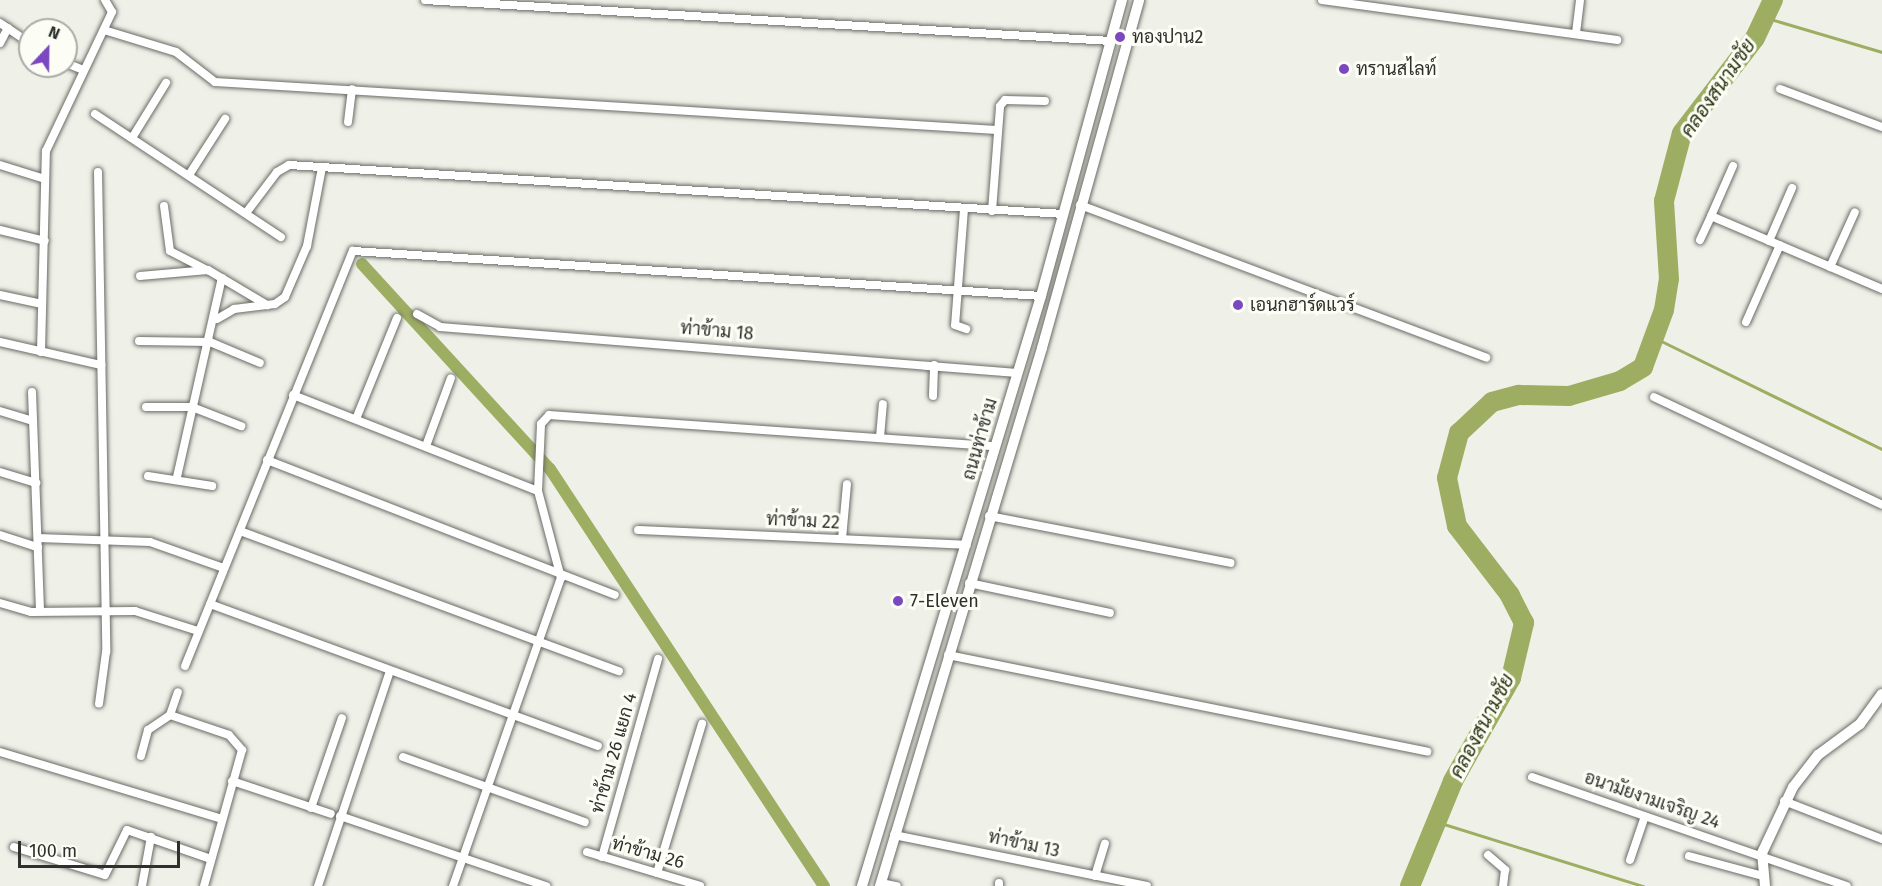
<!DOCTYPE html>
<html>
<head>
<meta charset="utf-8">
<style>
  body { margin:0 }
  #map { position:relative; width:1882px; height:886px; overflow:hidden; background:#eff1e9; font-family:"Fira Sans",Sarabun,sans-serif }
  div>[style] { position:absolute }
  .stream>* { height:3px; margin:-1.5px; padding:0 1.5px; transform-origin:1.5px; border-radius:1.5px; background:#9dae63 }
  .canal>* { height:12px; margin:-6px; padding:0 6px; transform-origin:6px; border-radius:6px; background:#9dae63 }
  .river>* { height:20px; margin:-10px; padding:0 10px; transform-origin:10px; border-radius:10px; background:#9dae63 }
  .roads { filter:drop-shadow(0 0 2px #696b64) drop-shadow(0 0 2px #696b64) }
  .minor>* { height:8px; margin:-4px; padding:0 4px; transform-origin:4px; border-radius:4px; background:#fff }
  .tertiary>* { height:10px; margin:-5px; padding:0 5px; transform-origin:5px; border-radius:5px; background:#fff }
  .dots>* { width:16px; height:16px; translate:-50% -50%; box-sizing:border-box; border:3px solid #fcfef6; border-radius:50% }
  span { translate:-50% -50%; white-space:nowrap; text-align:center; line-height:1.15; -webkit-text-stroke:6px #fcfef6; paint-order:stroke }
  .poi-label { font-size:18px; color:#2f302d }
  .left { translate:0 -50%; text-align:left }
  .street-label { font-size:18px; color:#2f302d }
  .water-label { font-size:20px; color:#2d3414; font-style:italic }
  .north { position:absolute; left:18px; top:18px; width:60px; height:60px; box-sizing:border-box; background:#fcfef6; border:2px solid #aaaca6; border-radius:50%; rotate:22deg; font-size:16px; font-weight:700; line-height:24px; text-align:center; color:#2f302d }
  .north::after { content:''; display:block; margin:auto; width:21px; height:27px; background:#7b48bf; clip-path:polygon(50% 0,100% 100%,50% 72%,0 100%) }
  .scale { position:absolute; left:18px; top:841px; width:162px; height:27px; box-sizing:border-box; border:3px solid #2f302d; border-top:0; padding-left:8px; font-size:18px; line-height:21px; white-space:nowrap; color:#2f302d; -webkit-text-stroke:4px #fcfef6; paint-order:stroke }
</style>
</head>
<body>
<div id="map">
  <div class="stream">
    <div style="left:1767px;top:18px;width:120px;rotate:16.5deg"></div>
    <div style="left:1657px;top:339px;width:250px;rotate:26.1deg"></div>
    <div style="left:1434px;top:821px;width:219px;rotate:17.3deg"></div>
  </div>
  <div class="canal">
    <div style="left:362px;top:264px;width:278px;rotate:47.5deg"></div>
    <div style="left:550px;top:469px;width:499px;rotate:56.7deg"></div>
  </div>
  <div class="river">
    <div style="left:1410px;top:886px;width:113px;rotate:-67.7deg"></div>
    <div style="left:1453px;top:781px;width:118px;rotate:-60.6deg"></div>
    <div style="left:1511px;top:678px;width:57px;rotate:-76.7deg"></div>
    <div style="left:1524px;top:623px;width:31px;rotate:-117deg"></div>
    <div style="left:1510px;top:595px;width:87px;rotate:-127.5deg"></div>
    <div style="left:1457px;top:526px;width:49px;rotate:-101.8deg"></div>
    <div style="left:1447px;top:478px;width:47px;rotate:-75.1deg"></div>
    <div style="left:1459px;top:433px;width:45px;rotate:-43.2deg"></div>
    <div style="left:1492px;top:402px;width:28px;rotate:-15deg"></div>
    <div style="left:1519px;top:395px;width:50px;rotate:1.1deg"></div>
    <div style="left:1569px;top:396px;width:53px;rotate:-16.4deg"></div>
    <div style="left:1620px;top:381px;width:27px;rotate:-31deg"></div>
    <div style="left:1643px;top:367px;width:61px;rotate:-69.8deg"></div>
    <div style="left:1664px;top:310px;width:31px;rotate:-81deg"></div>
    <div style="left:1669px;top:279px;width:78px;rotate:-93.7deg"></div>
    <div style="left:1664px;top:201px;width:70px;rotate:-75.2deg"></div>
    <div style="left:1682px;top:133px;width:120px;rotate:-52.5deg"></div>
    <div style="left:1755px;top:38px;width:42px;rotate:-64.7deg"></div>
  </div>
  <div class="roads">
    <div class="minor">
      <div style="left:425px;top:0;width:687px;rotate:3.42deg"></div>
      <div style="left:1322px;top:0;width:298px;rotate:7.7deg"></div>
      <div style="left:0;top:23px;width:36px;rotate:34deg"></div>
      <div style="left:104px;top:30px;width:75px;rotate:17deg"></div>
      <div style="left:176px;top:52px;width:49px;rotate:37.6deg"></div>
      <div style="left:215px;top:82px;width:783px;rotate:3.51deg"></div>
      <div style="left:1576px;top:33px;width:33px;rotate:-83deg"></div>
      <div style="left:0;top:43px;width:17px;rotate:-62deg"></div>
      <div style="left:66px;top:63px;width:18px;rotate:22deg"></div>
      <div style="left:1780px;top:89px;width:109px;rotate:20.4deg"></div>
      <div style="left:95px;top:114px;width:223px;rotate:33.5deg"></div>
      <div style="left:348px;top:122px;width:33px;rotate:-83deg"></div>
      <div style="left:132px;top:138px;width:65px;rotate:-58.3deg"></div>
      <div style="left:0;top:165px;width:47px;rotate:17.3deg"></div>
      <div style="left:1733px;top:166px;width:55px;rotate:113.7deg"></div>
      <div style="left:1711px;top:216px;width:186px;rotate:23.1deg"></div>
      <div style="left:98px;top:172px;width:480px;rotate:89deg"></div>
      <div style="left:106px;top:652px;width:52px;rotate:97.7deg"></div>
      <div style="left:189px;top:175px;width:67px;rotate:-57.3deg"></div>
      <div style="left:1080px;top:205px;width:434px;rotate:20.6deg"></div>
      <div style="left:164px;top:206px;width:45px;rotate:82.4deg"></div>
      <div style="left:170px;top:251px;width:42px;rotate:27.2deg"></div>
      <div style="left:964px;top:209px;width:116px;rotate:94.4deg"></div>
      <div style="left:955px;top:325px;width:12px;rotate:20deg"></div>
      <div style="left:992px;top:211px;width:105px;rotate:-85.6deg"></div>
      <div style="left:1000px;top:106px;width:8px;rotate:-50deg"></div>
      <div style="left:1005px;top:100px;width:40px;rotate:1.4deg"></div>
      <div style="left:246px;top:213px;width:51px;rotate:-52.9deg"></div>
      <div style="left:277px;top:172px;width:14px;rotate:-30deg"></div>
      <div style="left:289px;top:165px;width:776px;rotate:3.62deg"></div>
      <div style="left:0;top:230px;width:46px;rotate:13.7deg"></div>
      <div style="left:1700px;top:240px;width:26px;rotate:-65deg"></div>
      <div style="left:1769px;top:241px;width:58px;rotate:-66.5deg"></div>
      <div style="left:1830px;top:267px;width:60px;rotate:-65.6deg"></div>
      <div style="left:140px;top:276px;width:68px;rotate:-5deg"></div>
      <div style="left:208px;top:270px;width:69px;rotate:30.7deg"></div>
      <div style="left:0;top:295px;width:43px;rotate:12.1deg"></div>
      <div style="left:417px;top:314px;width:26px;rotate:29deg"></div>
      <div style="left:440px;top:327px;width:579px;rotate:4.56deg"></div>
      <div style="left:217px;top:319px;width:20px;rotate:-30deg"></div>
      <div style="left:234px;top:309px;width:41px;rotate:-7deg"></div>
      <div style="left:275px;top:304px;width:12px;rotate:-35deg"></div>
      <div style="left:285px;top:297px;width:56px;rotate:-66.7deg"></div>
      <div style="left:307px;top:246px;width:80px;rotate:-79.2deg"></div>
      <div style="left:1746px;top:322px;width:84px;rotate:-66.2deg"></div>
      <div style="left:139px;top:341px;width:71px;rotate:0.8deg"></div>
      <div style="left:210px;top:342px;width:54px;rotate:22.8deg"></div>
      <div style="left:0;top:342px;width:104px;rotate:12.8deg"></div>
      <div style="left:41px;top:352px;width:201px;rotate:-88.6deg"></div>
      <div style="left:46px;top:151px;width:154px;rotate:-64.6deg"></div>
      <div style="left:112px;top:12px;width:14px;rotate:-120deg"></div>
      <div style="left:32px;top:392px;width:219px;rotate:87.9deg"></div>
      <div style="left:293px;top:395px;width:263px;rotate:21.4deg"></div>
      <div style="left:933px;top:396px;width:31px;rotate:-88deg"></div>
      <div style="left:1654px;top:397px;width:252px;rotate:25.3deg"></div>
      <div style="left:146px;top:407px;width:46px"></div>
      <div style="left:192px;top:407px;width:53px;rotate:21.2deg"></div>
      <div style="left:0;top:411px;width:34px;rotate:17deg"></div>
      <div style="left:356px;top:419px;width:109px;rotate:-67.9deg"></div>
      <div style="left:880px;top:437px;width:33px;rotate:-85deg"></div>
      <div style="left:426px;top:446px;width:72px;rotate:-69.8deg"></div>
      <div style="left:267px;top:460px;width:373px;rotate:21.2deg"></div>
      <div style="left:0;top:472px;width:38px;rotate:17deg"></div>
      <div style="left:148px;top:476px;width:65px;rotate:8.9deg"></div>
      <div style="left:177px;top:477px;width:204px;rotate:-77.3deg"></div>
      <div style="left:989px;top:516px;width:246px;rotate:11deg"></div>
      <div style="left:638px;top:530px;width:329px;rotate:2.6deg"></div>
      <div style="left:240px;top:531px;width:404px;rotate:20.3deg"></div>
      <div style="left:0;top:535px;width:40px;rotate:18deg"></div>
      <div style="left:38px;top:538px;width:112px;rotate:2deg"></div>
      <div style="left:150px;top:542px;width:78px;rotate:19.4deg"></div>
      <div style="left:842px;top:539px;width:55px;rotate:-84.8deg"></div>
      <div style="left:969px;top:583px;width:144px;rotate:12deg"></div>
      <div style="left:0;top:603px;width:32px;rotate:16deg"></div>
      <div style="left:31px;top:612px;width:104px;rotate:-0.6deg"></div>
      <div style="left:135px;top:611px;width:66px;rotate:17.6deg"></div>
      <div style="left:210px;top:604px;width:413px;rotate:20.1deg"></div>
      <div style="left:948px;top:655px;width:489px;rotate:11.4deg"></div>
      <div style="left:185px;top:666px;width:448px;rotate:-68deg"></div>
      <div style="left:353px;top:251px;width:689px;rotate:3.74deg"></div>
      <div style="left:170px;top:715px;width:62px;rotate:18.7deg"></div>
      <div style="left:229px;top:735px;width:20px;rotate:49deg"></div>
      <div style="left:242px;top:750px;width:141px;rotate:105.6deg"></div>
      <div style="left:0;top:752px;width:229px;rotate:16.8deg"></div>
      <div style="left:141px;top:756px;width:27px;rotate:-75deg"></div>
      <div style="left:148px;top:730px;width:27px;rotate:-34deg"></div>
      <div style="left:170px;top:715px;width:24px;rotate:-71deg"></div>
      <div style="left:403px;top:757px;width:193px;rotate:19.7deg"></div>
      <div style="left:1532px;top:777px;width:333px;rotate:19.1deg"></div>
      <div style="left:232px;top:781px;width:104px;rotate:18.4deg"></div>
      <div style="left:1784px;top:801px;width:105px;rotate:21.2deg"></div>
      <div style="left:311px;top:808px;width:95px;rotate:-71deg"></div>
      <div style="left:340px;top:816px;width:218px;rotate:18.8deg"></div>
      <div style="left:894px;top:835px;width:258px;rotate:11.4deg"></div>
      <div style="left:14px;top:847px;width:95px;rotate:17.1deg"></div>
      <div style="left:105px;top:875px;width:50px;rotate:-63.9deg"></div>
      <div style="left:127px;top:830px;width:86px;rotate:19.1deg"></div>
      <div style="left:587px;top:852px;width:118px;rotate:16.7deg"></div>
      <div style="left:1488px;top:855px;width:23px;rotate:41deg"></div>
      <div style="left:1505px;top:870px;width:16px;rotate:97deg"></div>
      <div style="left:1689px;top:856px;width:77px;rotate:15.1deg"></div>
      <div style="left:602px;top:857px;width:206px;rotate:-74.2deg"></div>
      <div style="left:1630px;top:860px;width:46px;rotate:-71.2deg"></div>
      <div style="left:657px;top:873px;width:156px;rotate:-73.2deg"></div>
      <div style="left:1095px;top:876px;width:34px;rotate:-73deg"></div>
      <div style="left:881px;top:883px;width:16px;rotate:11deg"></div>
      <div style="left:142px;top:886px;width:50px;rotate:-79.6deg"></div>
      <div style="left:318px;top:886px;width:227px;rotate:-71.5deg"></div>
      <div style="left:453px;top:886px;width:326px;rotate:-70.7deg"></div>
      <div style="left:561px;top:578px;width:90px;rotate:-104.8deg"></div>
      <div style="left:538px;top:491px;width:67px;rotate:-87.4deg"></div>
      <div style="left:541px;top:424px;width:12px;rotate:-48deg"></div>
      <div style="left:549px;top:415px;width:446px;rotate:4deg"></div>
      <div style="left:999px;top:886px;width:3px;rotate:-90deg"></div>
    </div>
    <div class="tertiary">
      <div style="left:862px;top:886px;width:617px;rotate:-73.12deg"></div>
      <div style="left:1041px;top:296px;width:307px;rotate:-74.7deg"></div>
      <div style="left:880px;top:886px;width:562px;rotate:-73.24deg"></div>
      <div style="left:1042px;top:348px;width:361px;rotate:-74.4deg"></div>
      <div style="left:1765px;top:886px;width:33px;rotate:-95deg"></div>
      <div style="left:1762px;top:853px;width:73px;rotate:-64.8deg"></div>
      <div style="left:1793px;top:787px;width:41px;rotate:-52deg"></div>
      <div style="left:1818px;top:755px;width:52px;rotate:-36.4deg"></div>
      <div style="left:1860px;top:724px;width:37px;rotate:-54deg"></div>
    </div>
  </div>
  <div class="dots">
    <div style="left:1120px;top:37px;background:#7b48bf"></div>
    <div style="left:1344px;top:69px;background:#7b48bf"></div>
    <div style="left:1238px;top:305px;background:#7b48bf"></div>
    <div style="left:898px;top:601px;background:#7b48bf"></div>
  </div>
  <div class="poi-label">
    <span class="left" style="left:1132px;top:37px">ทองปาน2</span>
    <span class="left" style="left:1356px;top:69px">ทรานสไลท์</span>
    <span class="left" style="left:1250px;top:305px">เอนกฮาร์ดแวร์</span>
    <span class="left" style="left:910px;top:601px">7-Eleven</span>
  </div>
  <div class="street-label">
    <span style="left:717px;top:331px;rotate:5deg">ท่าข้าม 18</span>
    <span style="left:980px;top:439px;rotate:-74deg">ถนนท่าข้าม</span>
    <span style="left:803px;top:521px;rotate:3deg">ท่าข้าม 22</span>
    <span style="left:614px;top:753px;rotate:-74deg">ท่าข้าม 26 แยก 4</span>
    <span style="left:1652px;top:800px;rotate:19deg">อนามัยงามเจริญ 24</span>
    <span style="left:1024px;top:844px;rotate:12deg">ท่าข้าม 13</span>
    <span style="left:648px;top:853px;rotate:16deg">ท่าข้าม 26</span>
  </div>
  <div class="water-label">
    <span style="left:1718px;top:88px;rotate:-55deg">คลองสนามชัย</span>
    <span style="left:1482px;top:726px;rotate:-62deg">คลองสนามชัย</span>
  </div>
  <div class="north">N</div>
  <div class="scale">100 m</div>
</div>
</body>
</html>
